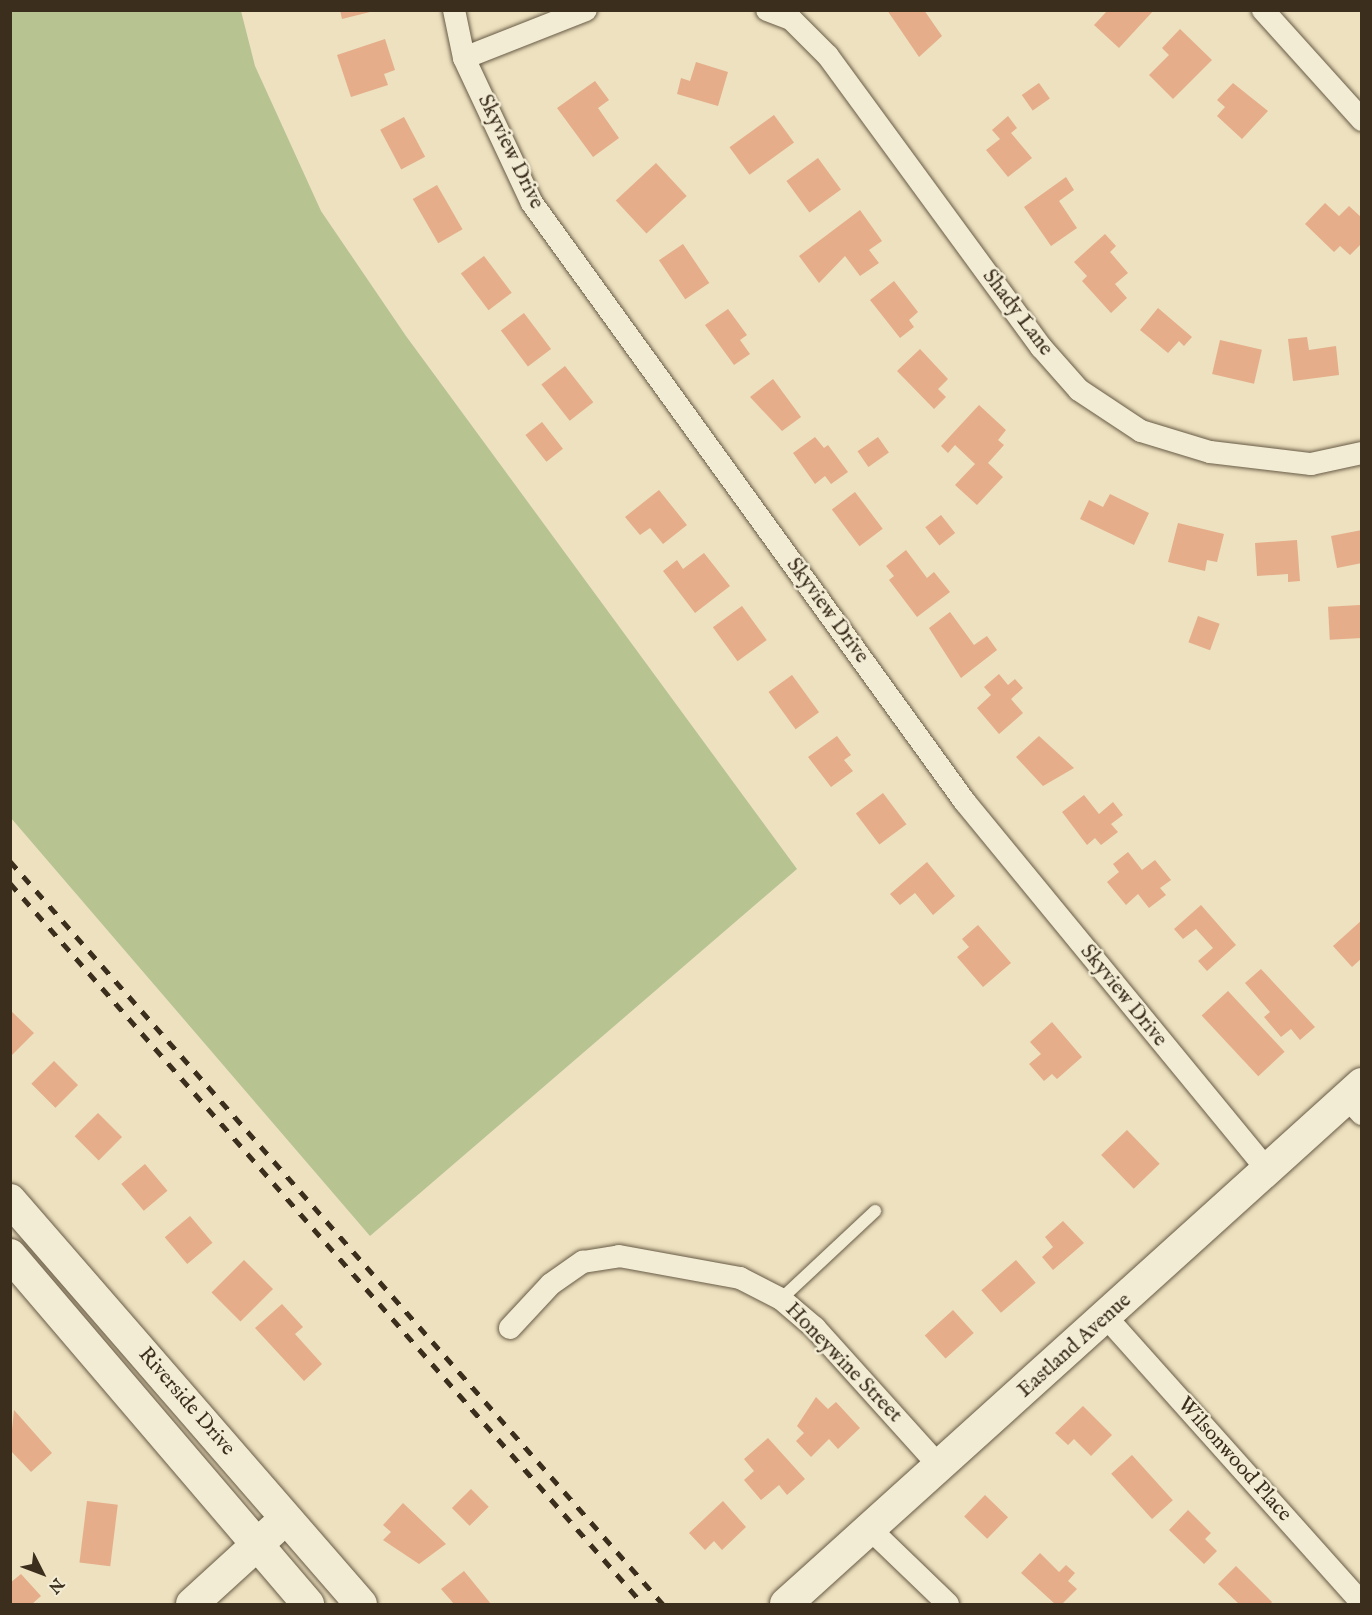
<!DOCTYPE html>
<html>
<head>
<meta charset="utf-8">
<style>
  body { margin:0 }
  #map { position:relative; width:1372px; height:1615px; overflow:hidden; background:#ede1bf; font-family:"IM FELL English",serif }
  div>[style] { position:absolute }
  .green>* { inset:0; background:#b8c392 }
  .building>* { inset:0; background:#e5ad89; transform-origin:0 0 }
  .roads { filter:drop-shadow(0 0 2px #685b46) drop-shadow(0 0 2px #685b46) }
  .lane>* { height:12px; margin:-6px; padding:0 6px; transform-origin:6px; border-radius:6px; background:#f3ecd5 }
  .street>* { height:22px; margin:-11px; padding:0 11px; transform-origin:11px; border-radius:11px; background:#f3ecd5 }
  .secondary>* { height:32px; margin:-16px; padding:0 16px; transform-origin:16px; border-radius:16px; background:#f3ecd5 }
  .rail>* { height:4.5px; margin-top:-2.25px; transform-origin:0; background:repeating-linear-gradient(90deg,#3b2e1d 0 10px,transparent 0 20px) }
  span { translate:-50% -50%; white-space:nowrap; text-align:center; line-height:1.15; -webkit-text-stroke:5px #f3ecd5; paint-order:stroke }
  .street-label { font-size:21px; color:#3b2e1d }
  .frame { position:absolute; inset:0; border:12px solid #3b2e1d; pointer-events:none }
  .north { position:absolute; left:12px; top:1543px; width:60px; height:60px; -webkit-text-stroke:4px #f3ecd5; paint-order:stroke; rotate:132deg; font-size:16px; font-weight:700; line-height:24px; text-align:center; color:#3b2e1d }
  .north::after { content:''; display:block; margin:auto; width:21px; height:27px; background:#3b2e1d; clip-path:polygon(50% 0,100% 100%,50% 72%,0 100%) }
</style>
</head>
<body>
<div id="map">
  <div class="green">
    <div style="clip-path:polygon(10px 11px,241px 11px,255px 66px,321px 211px,406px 336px,797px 869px,370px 1236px,11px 818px)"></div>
  </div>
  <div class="building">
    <div style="clip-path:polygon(340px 10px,374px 10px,374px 11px,342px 19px)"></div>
    <div style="clip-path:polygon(887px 10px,924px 10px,942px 36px,919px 57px)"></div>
    <div style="clip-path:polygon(1108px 10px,1154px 10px,1119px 48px,1094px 25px)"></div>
    <div style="clip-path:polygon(1180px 29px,1212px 60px,1173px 99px,1149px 75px,1169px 55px,1162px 48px)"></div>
    <div style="clip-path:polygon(385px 39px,395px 70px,384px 74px,388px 85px,351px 97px,337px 55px)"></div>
    <div style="clip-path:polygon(696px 62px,728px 72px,718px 106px,677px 94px,681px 78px,690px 81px)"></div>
    <div style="clip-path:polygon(595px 81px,609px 100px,598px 108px,619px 138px,593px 157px,557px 108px)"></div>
    <div style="left:1039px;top:83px;width:19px;height:21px;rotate:55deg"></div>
    <div style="clip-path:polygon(1233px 83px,1268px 111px,1242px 139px,1217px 116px,1225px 107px,1217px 100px)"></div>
    <div style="left:774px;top:115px;width:34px;height:55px;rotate:54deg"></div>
    <div style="clip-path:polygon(1008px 116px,1017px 128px,1011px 133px,1032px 158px,1008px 177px,986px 150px,1000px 139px,992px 130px)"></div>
    <div style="left:404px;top:117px;width:45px;height:27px;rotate:62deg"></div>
    <div style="left:818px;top:158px;width:39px;height:39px;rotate:54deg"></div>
    <div style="left:656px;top:163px;width:45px;height:55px;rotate:47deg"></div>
    <div style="clip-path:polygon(1066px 177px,1074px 190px,1059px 201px,1077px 228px,1051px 246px,1024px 207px)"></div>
    <div style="left:437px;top:185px;width:51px;height:28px;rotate:60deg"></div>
    <div style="clip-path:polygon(1325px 203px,1339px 216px,1349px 206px,1362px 218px,1362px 243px,1350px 255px,1340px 246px,1334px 252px,1305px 224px)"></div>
    <div style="clip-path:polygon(860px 210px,882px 241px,869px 250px,879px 263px,860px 276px,845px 256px,819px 283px,799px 256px)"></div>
    <div style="clip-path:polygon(1105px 234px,1116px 246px,1110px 252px,1128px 273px,1115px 284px,1127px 298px,1111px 313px,1082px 281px,1087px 276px,1074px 262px)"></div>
    <div style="left:683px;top:244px;width:47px;height:29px;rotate:56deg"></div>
    <div style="left:484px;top:256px;width:46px;height:29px;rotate:53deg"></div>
    <div style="clip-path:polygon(894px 281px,918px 312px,909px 320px,914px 327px,900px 338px,870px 300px)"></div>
    <div style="clip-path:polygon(1158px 308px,1192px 337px,1184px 346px,1179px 341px,1168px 353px,1140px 330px)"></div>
    <div style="clip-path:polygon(728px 309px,747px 335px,740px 340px,750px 354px,734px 365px,705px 325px)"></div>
    <div style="left:524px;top:313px;width:45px;height:29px;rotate:53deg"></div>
    <div style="clip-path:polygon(1307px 337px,1309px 350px,1336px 346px,1339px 375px,1293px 381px,1288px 339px)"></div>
    <div style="left:1220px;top:340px;width:43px;height:35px;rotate:13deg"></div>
    <div style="clip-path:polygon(920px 349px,948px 379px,938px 389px,946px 397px,934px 409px,897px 371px)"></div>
    <div style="left:565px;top:366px;width:46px;height:30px;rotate:52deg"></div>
    <div style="clip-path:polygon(773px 379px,801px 417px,782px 431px,750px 397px)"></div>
    <div style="clip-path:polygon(979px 405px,1006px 430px,998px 440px,1004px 445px,988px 463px,1003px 477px,977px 505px,955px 485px,975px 464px,955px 445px,948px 453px,941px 446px)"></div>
    <div style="left:542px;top:422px;width:34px;height:21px;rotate:52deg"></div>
    <div style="clip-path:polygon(815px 437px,824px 448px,828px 445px,848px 472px,831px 484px,825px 476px,815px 484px,793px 453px)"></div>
    <div style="left:878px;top:437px;width:19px;height:25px;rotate:55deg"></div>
    <div style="clip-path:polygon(659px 490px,687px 525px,663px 544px,650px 528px,640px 535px,625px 517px)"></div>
    <div style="left:855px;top:492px;width:46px;height:29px;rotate:53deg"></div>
    <div style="clip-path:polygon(1110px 494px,1149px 513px,1134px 545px,1080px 519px,1089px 500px,1103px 507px)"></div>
    <div style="left:941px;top:515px;width:23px;height:20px;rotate:52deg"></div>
    <div style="clip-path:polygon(1178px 523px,1224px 534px,1217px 562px,1207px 560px,1205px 571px,1168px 562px)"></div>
    <div style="clip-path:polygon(1362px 530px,1362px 563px,1337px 568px,1331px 536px)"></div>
    <div style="clip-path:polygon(1297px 540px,1300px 581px,1288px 582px,1288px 574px,1257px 576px,1255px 543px)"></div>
    <div style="clip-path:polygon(906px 550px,927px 578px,934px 572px,950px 592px,917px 617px,889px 580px,894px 576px,886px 566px)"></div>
    <div style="clip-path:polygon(704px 553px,730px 586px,695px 613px,663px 571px,677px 560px,683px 569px)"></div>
    <div style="left:1360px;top:605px;width:33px;height:32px;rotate:87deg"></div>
    <div style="left:742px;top:606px;width:42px;height:36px;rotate:54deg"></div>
    <div style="clip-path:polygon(950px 612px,974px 645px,987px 636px,997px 650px,961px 678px,929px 628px)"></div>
    <div style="left:1198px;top:616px;width:23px;height:28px;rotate:20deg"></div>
    <div style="clip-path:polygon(999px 674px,1008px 685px,1015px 679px,1023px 688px,1011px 699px,1023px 713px,999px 734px,977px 708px,991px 695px,984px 687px)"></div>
    <div style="left:792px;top:675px;width:46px;height:29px;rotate:54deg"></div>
    <div style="clip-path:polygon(837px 736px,851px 755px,844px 760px,853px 771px,831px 787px,808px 757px)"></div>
    <div style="clip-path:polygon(1039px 736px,1074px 768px,1043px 786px,1016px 757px)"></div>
    <div style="left:883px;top:793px;width:39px;height:34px;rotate:53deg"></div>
    <div style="clip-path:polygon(1084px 795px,1099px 814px,1113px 802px,1123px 815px,1111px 824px,1118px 832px,1101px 845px,1095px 838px,1087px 845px,1062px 812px)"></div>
    <div style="clip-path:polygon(1128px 852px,1142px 870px,1155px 860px,1171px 880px,1160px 888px,1166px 895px,1149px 908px,1138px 894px,1126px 905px,1107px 882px,1119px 872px,1113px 864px)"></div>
    <div style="clip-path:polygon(927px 862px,955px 896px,933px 915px,915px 893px,900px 905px,890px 894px)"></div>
    <div style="clip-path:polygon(1201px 905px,1236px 945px,1207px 971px,1198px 961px,1213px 948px,1196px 929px,1183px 939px,1174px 929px)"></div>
    <div style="clip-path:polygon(1362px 920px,1362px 958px,1352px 967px,1333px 946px)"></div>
    <div style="clip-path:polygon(978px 925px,1011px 963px,983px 987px,957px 957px,969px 947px,962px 939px)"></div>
    <div style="clip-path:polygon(1261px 969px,1315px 1027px,1300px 1040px,1291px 1029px,1281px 1037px,1264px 1017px,1270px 1012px,1245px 983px)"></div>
    <div style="left:1228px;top:991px;width:83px;height:36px;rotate:47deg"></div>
    <div style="clip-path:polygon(10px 1010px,34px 1033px,12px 1055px,10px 1053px)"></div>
    <div style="clip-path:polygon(1052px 1022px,1082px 1057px,1057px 1079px,1052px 1074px,1044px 1081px,1029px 1064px,1041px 1054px,1030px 1042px)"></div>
    <div style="left:54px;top:1061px;width:34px;height:32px;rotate:45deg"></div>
    <div style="left:98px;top:1113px;width:34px;height:33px;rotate:45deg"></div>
    <div style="left:1127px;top:1130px;width:47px;height:36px;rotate:46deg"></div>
    <div style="left:145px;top:1164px;width:35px;height:31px;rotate:50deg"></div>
    <div style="left:190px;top:1216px;width:35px;height:33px;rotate:50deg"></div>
    <div style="clip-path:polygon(1063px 1221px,1084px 1243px,1053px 1270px,1042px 1257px,1053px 1247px,1045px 1237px)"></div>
    <div style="left:244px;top:1260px;width:41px;height:46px;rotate:45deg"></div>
    <div style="left:1016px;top:1260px;width:30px;height:46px;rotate:49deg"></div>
    <div style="clip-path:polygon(282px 1304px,303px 1327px,295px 1334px,322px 1364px,304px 1381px,255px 1328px)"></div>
    <div style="left:953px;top:1310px;width:31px;height:38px;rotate:48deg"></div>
    <div style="clip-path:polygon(816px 1397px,828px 1409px,836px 1402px,860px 1428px,838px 1449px,829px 1439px,811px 1457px,796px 1441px,804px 1433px,797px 1426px)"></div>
    <div style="clip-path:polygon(1083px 1406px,1112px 1435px,1091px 1456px,1074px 1439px,1068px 1445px,1055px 1433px)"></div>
    <div style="clip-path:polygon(14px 1410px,52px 1453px,31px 1472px,10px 1450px)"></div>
    <div style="clip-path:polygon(768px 1438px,805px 1479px,787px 1495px,779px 1485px,761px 1500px,744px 1480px,754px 1471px,744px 1459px)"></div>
    <div style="left:1132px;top:1455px;width:61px;height:28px;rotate:48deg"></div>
    <div style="left:471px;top:1489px;width:25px;height:27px;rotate:45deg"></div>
    <div style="left:985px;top:1495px;width:32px;height:30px;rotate:44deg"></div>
    <div style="left:87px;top:1501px;width:31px;height:62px;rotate:7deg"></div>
    <div style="clip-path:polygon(723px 1501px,746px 1527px,722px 1550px,714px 1541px,705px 1550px,689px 1533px)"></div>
    <div style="clip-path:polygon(403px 1503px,446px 1544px,419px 1564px,383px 1540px,391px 1532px,383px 1525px)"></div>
    <div style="clip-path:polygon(1188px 1510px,1211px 1533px,1205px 1539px,1217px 1551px,1204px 1564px,1169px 1530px)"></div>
    <div style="clip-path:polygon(1040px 1553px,1059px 1572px,1066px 1565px,1075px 1573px,1068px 1581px,1077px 1589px,1062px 1604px,1055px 1604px,1021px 1573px)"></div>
    <div style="clip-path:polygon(1236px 1566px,1272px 1602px,1270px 1604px,1239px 1604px,1218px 1584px)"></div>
    <div style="clip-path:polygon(464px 1571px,491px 1604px,454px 1604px,441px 1589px)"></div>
    <div style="clip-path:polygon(21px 1574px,41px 1596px,32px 1604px,10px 1604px,10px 1583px)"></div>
  </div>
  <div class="roads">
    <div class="lane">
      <div style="left:781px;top:1299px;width:129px;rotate:-43.1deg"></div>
    </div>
    <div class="street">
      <div style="left:454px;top:10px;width:49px;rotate:78.2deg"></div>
      <div style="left:464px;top:58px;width:160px;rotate:64.9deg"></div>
      <div style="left:532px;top:203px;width:739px;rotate:54.14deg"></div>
      <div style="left:965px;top:802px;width:476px;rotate:50.6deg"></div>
      <div style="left:767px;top:10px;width:26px;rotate:21deg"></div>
      <div style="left:791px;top:19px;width:52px;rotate:45deg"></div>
      <div style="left:828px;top:56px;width:361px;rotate:53.8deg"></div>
      <div style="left:1041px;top:347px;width:57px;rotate:48.5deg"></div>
      <div style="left:1079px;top:390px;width:74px;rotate:33.5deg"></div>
      <div style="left:1141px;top:431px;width:72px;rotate:16.9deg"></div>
      <div style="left:1210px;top:452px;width:102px;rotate:6.8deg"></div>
      <div style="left:1311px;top:464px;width:52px;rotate:-12.2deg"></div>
      <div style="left:1263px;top:10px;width:148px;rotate:48deg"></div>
      <div style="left:464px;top:58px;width:131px;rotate:-21.5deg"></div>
      <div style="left:1347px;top:1098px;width:22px;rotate:47deg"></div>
      <div style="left:1107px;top:1318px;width:382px;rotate:48.2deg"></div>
      <div style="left:510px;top:1328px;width:60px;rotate:-47deg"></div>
      <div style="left:551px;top:1284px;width:39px;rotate:-35deg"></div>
      <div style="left:583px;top:1262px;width:36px;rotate:-9deg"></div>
      <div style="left:619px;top:1256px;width:123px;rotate:10.3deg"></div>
      <div style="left:740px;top:1278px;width:46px;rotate:27.1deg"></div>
      <div style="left:781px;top:1299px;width:45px;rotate:40.5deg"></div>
      <div style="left:815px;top:1328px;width:187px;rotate:48deg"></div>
      <div style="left:870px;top:1529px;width:108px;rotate:43.9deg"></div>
    </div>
    <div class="secondary">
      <div style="left:10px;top:1200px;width:535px;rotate:49.02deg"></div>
      <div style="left:10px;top:1255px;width:459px;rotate:49.5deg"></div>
      <div style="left:192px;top:1604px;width:110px;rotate:-42.4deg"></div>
      <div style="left:786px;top:1604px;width:776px;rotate:-42.08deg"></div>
    </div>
  </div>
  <div class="rail">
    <div style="left:10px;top:861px;width:989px;rotate:48.69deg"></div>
    <div style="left:10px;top:883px;width:959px;rotate:48.72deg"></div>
  </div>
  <div class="street-label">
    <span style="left:510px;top:152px;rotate:64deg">Skyview Drive</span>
    <span style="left:1017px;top:313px;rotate:53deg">Shady Lane</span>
    <span style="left:827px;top:611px;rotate:54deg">Skyview Drive</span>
    <span style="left:1123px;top:996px;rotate:51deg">Skyview Drive</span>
    <span style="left:1075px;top:1346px;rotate:-42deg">Eastland Avenue</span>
    <span style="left:843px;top:1363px;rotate:46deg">Honeywine Street</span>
    <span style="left:186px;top:1402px;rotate:49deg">Riverside Drive</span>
    <span style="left:1234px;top:1460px;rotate:48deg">Wilsonwood Place</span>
  </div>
  <div class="frame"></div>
  <div class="north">N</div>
</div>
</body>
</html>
